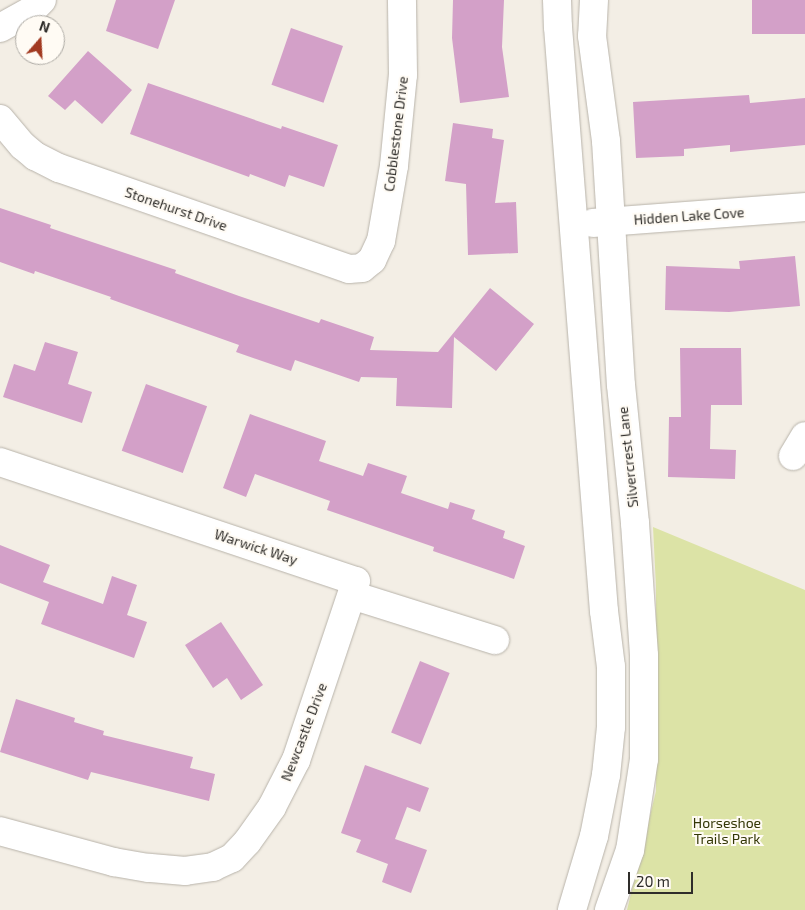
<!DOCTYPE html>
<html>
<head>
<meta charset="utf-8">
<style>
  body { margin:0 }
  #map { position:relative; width:805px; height:910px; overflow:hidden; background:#f3eee5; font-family:"Exo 2",sans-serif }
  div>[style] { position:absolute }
  .green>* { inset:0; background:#dce3a6 }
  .building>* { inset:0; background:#d3a0c8; transform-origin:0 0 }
  .roads { filter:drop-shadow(0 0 1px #b8b3aa) drop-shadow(0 0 1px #b8b3aa) }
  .minor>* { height:28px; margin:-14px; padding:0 14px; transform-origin:14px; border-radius:14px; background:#fff }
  span { translate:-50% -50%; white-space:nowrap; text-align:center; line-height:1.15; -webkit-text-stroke:4px #fffbf4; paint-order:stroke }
  .street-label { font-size:14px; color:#2f2d2a }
  .park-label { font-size:14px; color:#343706 }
  .north { position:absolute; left:15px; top:15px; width:50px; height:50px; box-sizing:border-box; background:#fffbf4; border:1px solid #aca9a3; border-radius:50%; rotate:19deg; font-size:14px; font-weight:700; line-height:20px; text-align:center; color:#2f2d2a }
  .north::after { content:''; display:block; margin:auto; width:18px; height:22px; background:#a23a21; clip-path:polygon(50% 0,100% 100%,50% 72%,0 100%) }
  .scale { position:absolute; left:628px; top:872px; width:65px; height:22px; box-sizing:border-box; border:2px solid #2f2d2a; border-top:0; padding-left:6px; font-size:15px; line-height:18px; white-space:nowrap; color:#2f2d2a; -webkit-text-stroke:4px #fffbf4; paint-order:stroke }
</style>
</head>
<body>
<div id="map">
  <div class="green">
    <div style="clip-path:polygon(653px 527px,805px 590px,805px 910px,627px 910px,656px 791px,656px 587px)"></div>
  </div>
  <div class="building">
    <div style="clip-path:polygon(116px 0,175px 0,158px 49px,106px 31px)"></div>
    <div style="clip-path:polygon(453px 0,504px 0,502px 47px,509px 97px,460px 103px,452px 38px)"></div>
    <div style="left:752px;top:0;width:53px;height:34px"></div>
    <div style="left:291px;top:28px;width:55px;height:60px;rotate:19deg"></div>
    <div style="clip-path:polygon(88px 51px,132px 90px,102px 124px,75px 100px,65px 110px,48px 96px)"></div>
    <div style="clip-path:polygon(148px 83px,281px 129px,282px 126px,338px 145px,324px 187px,289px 175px,285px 187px,250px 174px,249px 177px,130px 134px)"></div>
    <div style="clip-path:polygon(749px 95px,750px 103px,805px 98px,805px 145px,730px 152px,730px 145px,684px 149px,684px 156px,636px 158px,633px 102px)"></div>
    <div style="clip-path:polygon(453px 123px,493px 129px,492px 138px,504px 140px,495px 203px,516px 202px,518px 253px,468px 255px,466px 184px,445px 181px)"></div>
    <div style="clip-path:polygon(0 208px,51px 225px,50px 228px,176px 270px,175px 273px,239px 296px,319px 323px,321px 319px,374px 337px,370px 350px,438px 352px,490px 288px,534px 324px,496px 371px,454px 337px,452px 408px,396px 406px,397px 378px,361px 377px,359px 382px,295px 360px,291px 371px,236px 352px,239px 345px,110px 299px,111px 297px,35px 271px,34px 274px,0 262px)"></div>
    <div style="clip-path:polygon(795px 256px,800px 306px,729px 312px,665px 310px,666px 266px,740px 269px,739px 261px)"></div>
    <div style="clip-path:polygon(45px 342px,78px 352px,68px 384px,92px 392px,82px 423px,3px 397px,14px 364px,35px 371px)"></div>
    <div style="clip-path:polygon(680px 348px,741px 348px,742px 405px,711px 405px,710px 449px,736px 450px,735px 479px,668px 477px,669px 417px,681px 417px)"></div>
    <div style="left:146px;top:384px;width:65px;height:71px;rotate:20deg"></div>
    <div style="clip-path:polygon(250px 414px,326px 441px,319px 461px,363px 476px,368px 463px,407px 476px,401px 493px,448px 509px,450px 502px,475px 510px,472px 519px,505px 531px,503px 538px,525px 546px,514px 579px,433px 551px,434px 547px,327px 510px,330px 501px,255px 474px,246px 497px,223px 488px)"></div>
    <div style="clip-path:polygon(0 545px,50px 565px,43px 582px,103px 604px,112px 576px,137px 585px,127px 615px,147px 622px,134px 658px,41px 624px,49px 602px,0 583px)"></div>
    <div style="clip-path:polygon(221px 622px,263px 685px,241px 700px,227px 678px,213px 688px,185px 645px)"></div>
    <div style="left:420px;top:661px;width:32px;height:77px;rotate:22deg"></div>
    <div style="clip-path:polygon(16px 699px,75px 718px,74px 722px,104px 731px,103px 735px,193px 757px,190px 768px,215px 774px,209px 801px,91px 772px,88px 780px,0 752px)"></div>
    <div style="clip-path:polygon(365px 765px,429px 788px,420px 812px,407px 807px,395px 839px,427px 850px,411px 893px,382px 882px,388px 864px,356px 852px,361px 840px,341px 833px)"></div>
  </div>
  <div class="roads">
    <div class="minor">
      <div style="left:557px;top:0;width:27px;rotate:88deg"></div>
      <div style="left:558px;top:27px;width:586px;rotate:85.5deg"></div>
      <div style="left:604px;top:611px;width:56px;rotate:82.9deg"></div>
      <div style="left:611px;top:667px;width:60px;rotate:90deg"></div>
      <div style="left:611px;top:727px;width:48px;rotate:95.9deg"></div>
      <div style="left:606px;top:775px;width:62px;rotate:101.1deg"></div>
      <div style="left:594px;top:836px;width:77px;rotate:106.6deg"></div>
      <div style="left:594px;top:0;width:36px;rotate:93deg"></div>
      <div style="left:592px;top:36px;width:106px;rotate:82.4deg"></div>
      <div style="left:606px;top:141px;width:244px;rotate:86.5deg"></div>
      <div style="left:621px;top:385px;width:139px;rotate:84.2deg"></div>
      <div style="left:635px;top:523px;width:133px;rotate:86.1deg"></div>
      <div style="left:644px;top:656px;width:103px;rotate:90deg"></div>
      <div style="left:644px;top:759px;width:92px;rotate:98.7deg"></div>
      <div style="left:630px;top:850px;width:64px;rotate:109.3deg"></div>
      <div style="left:0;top:28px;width:37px;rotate:-29deg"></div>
      <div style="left:32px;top:10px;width:14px;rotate:-45deg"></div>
      <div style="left:0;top:119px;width:35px;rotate:50deg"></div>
      <div style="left:23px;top:146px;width:16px;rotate:40deg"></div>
      <div style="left:35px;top:156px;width:27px;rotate:27deg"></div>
      <div style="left:59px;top:168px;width:307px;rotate:19.2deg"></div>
      <div style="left:349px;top:269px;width:13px;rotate:-4deg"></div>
      <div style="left:362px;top:268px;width:13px;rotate:-39deg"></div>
      <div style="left:372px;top:260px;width:21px;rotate:-65deg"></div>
      <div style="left:381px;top:241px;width:76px;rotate:-80.2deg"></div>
      <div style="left:394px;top:166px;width:91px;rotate:-84.4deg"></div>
      <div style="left:403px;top:75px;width:75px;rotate:-90.8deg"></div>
      <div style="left:593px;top:223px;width:213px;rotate:-4.3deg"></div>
      <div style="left:793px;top:456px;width:23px;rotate:-59deg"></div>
      <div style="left:0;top:462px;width:375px;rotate:18.5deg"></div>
      <div style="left:356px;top:581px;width:189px;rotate:108.5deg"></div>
      <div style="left:296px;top:760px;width:53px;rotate:117.1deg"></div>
      <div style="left:272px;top:807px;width:43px;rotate:125.5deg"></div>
      <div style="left:247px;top:842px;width:22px;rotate:133deg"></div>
      <div style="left:232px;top:858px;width:21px;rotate:155deg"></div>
      <div style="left:213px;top:867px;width:28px;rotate:172deg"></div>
      <div style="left:185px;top:871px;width:37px;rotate:-175deg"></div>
      <div style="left:148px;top:868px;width:35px;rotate:-170deg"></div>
      <div style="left:114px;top:862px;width:118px;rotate:-164.8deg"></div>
      <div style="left:352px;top:595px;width:150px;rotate:17.5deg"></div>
    </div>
  </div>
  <div class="street-label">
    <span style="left:396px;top:134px;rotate:-83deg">Cobblestone Drive</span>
    <span style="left:176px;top:209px;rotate:19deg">Stonehurst Drive</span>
    <span style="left:689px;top:216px;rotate:-4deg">Hidden Lake Cove</span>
    <span style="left:628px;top:457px;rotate:-96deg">Silvercrest Lane</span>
    <span style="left:256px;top:547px;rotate:18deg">Warwick Way</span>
    <span style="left:304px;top:732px;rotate:-69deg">Newcastle Drive</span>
  </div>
  <div class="park-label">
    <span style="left:727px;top:831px">Horseshoe<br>Trails Park</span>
  </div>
  <div class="north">N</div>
  <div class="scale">20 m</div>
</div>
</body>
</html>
